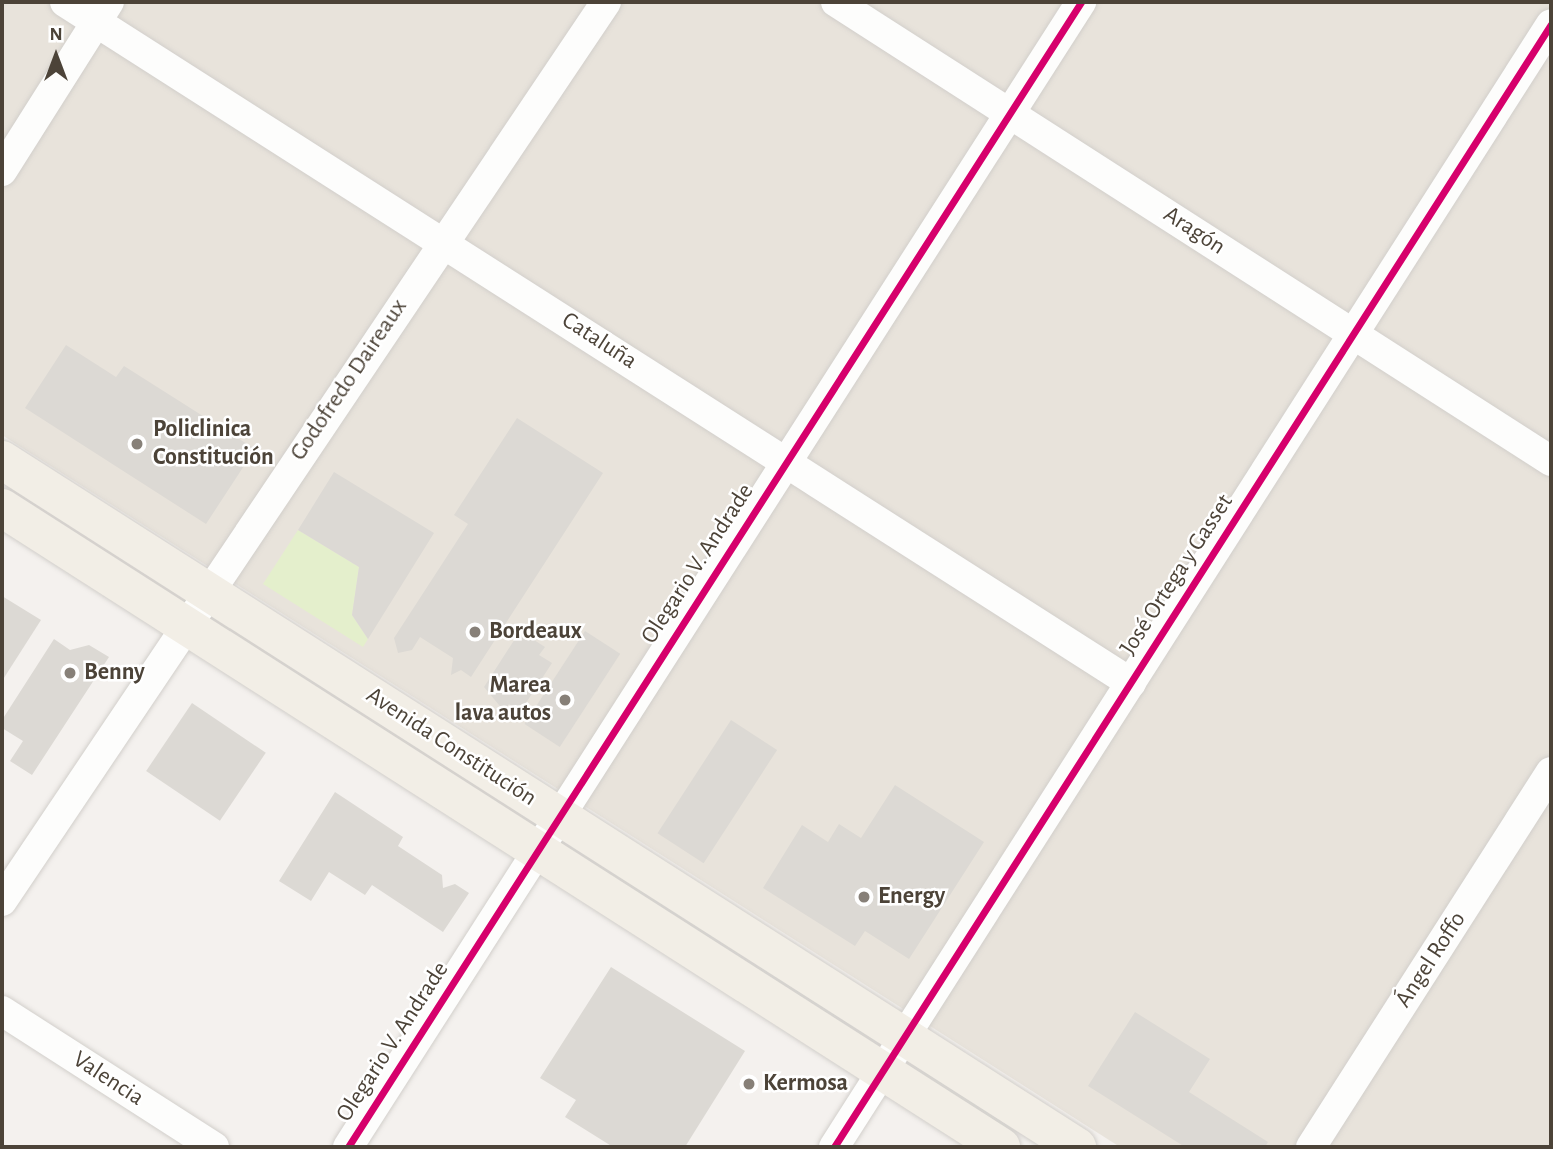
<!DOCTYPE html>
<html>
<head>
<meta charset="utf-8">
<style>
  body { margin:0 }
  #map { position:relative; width:1553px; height:1149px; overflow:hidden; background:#f4f1ee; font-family:"Alegreya Sans",sans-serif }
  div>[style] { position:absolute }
  .residential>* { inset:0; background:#e8e3db }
  .green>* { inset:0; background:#e4efcc }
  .building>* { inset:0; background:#dcd9d4; transform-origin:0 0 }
  .roads { filter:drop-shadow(0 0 2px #d2cfcb) drop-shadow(0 0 2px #d2cfcb) }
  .minor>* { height:30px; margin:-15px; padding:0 15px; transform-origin:15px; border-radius:15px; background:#fdfdfc }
  .primary>* { height:38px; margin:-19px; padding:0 19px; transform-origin:19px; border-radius:19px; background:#f2eee6 }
  .cycleway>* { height:7px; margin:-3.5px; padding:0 3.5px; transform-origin:3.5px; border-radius:3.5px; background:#d6006c }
  .dots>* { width:19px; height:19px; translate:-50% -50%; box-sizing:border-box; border:4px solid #fff; border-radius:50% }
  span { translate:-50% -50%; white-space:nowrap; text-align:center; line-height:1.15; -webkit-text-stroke:5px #fff; paint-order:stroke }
  .street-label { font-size:24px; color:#4c4338 }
  .poi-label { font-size:24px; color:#4c4338; font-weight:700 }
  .left { translate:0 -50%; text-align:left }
  .right { translate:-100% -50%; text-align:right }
  .frame { position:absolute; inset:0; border:4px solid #4c4338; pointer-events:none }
  .north { position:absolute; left:21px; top:21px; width:70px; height:70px; -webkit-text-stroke:5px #fff; paint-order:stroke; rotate:0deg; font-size:19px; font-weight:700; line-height:28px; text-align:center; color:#4c4338 }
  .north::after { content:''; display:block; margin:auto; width:24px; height:32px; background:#4c4338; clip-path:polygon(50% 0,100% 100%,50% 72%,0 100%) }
</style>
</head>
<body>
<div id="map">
  <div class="residential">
    <div style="clip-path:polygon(2px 2px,1551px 2px,1551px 1147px,1120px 1147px,2px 435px)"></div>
  </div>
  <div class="green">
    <div style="clip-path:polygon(298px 530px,359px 567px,352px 615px,368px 639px,363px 647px,263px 584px)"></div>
  </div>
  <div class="building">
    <div style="clip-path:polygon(66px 345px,116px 377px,124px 366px,255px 449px,206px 524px,25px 408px)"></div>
    <div style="clip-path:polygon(517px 418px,603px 473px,471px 677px,461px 670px,451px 675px,453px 658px,420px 637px,412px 650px,398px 653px,394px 638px,468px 524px,454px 515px)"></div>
    <div style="clip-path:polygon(334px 472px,434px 533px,368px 639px,352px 615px,359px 567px,298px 530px)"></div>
    <div style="clip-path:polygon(2px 596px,41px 620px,2px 681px)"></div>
    <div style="clip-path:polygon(520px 631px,545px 647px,539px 655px,552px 663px,520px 712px,509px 704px,504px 711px,484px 687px)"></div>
    <div style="left:585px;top:631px;width:42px;height:111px;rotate:33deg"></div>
    <div style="clip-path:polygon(54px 639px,70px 650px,89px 645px,109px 657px,32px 775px,10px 761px,23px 741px,2px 728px,2px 720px)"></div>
    <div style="left:192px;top:703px;width:89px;height:82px;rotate:34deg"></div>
    <div style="left:731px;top:720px;width:55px;height:135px;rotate:33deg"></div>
    <div style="clip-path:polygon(895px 785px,984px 842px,909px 959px,865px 931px,855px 946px,763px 888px,802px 825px,828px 842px,839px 824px,861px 838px)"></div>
    <div style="clip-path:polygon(335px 792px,403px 837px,398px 846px,442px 875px,443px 888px,455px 884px,469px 893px,443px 932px,372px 885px,365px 895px,329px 872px,311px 901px,279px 881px)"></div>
    <div style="clip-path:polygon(611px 967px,745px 1051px,685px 1147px,613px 1147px,565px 1117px,576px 1100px,540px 1078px)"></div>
    <div style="clip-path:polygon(1135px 1012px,1210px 1059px,1189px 1092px,1268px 1142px,1265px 1147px,1185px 1147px,1088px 1086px)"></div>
  </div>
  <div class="roads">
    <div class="minor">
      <div style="left:65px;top:2px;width:1265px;rotate:32.57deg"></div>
      <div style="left:836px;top:2px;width:850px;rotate:32.7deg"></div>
      <div style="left:2px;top:171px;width:200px;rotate:-57.7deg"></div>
      <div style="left:2px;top:901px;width:1083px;rotate:-56.1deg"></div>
      <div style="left:2px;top:1011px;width:252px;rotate:32.7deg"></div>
      <div style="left:348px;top:1147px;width:1360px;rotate:-57.37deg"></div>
      <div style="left:834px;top:1147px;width:1332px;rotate:-57.44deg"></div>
      <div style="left:1311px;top:1147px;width:445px;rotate:-57.4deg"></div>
    </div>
    <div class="primary">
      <div style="left:2px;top:460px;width:1276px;rotate:32.58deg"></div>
      <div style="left:2px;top:508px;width:1186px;rotate:32.6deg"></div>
    </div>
  </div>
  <div class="cycleway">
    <div style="left:348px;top:1147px;width:1360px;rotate:-57.37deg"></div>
    <div style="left:834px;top:1147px;width:1332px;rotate:-57.44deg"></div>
  </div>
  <div class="dots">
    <div style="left:137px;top:444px;background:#878078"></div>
    <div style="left:475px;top:632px;background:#878078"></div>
    <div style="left:70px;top:673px;background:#878078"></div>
    <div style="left:565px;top:700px;background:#878078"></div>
    <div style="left:864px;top:897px;background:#878078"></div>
    <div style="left:749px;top:1084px;background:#878078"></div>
  </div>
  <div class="street-label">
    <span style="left:1194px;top:231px;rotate:33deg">Aragón</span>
    <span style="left:599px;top:341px;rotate:33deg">Cataluña</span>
    <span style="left:349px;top:380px;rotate:-56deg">Godofredo Daireaux</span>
    <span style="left:698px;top:564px;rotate:-57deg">Olegario V. Andrade</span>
    <span style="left:1177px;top:575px;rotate:-57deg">José Ortega y Gasset</span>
    <span style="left:451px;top:747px;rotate:33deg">Avenida Constitución</span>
    <span style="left:1431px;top:960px;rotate:-57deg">Ángel Roffo</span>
    <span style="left:393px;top:1042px;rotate:-57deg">Olegario V. Andrade</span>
    <span style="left:108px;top:1079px;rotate:33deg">Valencia</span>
  </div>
  <div class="poi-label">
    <span class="left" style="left:153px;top:444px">Policlinica<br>Constitución</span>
    <span class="left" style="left:489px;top:632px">Bordeaux</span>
    <span class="left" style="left:84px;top:673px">Benny</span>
    <span class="right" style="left:551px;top:700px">Marea<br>lava autos</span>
    <span class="left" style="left:878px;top:897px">Energy</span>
    <span class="left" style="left:763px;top:1084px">Kermosa</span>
  </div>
  <div class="frame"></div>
  <div class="north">N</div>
</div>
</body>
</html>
